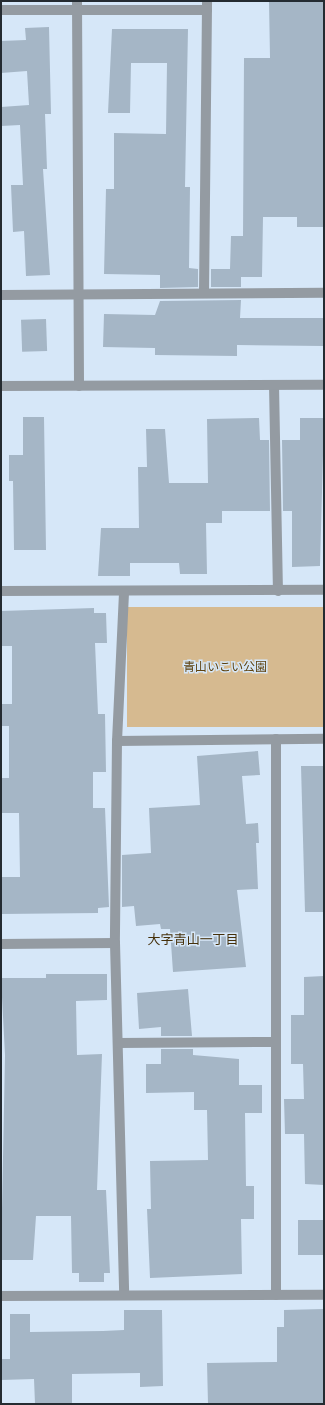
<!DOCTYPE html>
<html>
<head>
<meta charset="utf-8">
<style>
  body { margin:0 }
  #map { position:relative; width:325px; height:1405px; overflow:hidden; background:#d6e7f8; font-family:"Archivo Narrow","Noto Sans JP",sans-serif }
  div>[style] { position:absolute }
  .green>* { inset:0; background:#d6ba90; transform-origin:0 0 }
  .building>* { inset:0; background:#a5b6c6; transform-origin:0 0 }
  .minor>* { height:10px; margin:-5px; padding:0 5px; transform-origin:5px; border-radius:5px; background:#949ba2 }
  .tertiary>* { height:10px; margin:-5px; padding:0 5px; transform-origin:5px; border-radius:5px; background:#949ba2 }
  span { translate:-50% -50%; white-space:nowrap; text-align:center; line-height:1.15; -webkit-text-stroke:3px #d6e7f8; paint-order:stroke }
  .park-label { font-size:12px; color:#5e420f }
  .neighbourhood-label { font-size:13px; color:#45300a }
  .frame { position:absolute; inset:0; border:2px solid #242b31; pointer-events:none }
</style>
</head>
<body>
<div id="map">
  <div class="green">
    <div style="left:324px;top:607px;width:120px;height:197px;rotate:90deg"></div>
  </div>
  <div class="building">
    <div style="clip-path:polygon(269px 1px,324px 1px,324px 227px,297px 227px,297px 217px,263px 217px,262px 277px,241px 277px,241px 287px,211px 287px,211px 269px,230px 269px,231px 236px,243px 236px,244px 58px,270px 58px)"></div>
    <div style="clip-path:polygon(49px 27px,51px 114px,45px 114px,47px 169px,43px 169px,50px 275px,26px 276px,24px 231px,13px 232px,11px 185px,23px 185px,20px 125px,1px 126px,1px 107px,29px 105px,27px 71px,1px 73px,1px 41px,26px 40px,25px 28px)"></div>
    <div style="clip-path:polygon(112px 29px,188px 29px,185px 187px,190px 187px,189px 268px,198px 269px,198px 287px,160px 288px,160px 275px,104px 274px,106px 189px,114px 189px,114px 133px,166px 134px,167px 63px,131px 63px,130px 113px,108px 113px)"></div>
    <div style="clip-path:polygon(241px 300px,240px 318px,324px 318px,324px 346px,237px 345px,237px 356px,155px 355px,155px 348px,103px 347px,104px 314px,155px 315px,160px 301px)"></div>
    <div style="left:46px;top:319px;width:32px;height:25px;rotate:88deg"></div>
    <div style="clip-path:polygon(23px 417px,44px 417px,46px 550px,14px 550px,13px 481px,9px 481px,9px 455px,23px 455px)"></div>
    <div style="clip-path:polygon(259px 418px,260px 440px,269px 440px,270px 511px,222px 511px,222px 523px,206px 523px,207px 574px,180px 574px,179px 563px,130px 563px,130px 576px,98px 576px,101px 528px,139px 528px,138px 467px,147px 467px,146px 429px,165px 429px,169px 483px,208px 483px,207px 419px)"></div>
    <div style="clip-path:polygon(300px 418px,324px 418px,320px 566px,292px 567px,292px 511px,283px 511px,282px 440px,300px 440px)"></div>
    <div style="clip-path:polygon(94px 608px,94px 613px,106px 613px,107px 643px,95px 643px,98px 714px,105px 714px,106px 772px,93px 772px,93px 808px,105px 808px,109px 907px,98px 908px,98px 913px,1px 914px,1px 877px,20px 877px,19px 813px,1px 813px,1px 778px,9px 778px,9px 726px,1px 726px,1px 704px,12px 704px,12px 646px,1px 646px,1px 611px)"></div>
    <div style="clip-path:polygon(258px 751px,260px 775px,242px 776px,246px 824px,258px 823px,259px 843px,256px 843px,258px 889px,237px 890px,246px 967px,173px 972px,170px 929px,161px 929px,160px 924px,136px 926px,134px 906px,122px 907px,122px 855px,151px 853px,149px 808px,200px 805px,197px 756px)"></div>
    <div style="clip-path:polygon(301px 766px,324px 766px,324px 912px,305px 912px)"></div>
    <div style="clip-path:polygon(46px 974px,107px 974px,107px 1000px,76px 1001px,77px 1055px,102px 1054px,97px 1190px,106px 1190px,110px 1273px,104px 1273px,104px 1282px,79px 1282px,79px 1273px,72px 1273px,71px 1216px,36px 1216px,33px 1260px,1px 1260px,5px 1055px,1px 978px,46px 978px)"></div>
    <div style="clip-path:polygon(324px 976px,324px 1185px,305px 1184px,304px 1134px,285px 1134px,284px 1099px,304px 1099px,303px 1064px,291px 1064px,291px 1015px,304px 1015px,304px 977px)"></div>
    <div style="clip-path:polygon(188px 989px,192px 1036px,161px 1036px,161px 1027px,139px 1029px,137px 993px)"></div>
    <div style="clip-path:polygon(161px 1049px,193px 1049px,193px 1055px,239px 1059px,239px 1085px,262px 1085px,262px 1113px,245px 1113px,246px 1186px,254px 1186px,254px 1219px,241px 1219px,242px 1274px,150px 1278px,147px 1209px,151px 1209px,150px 1161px,208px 1160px,207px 1110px,194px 1110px,194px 1092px,146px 1093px,146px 1064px,161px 1064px)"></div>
    <div style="left:324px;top:1220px;width:35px;height:26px;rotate:90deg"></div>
    <div style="clip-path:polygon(324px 1309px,324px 1404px,208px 1404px,207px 1363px,277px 1362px,277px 1327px,284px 1327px,284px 1310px)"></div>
    <div style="clip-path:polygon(124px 1310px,162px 1310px,163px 1386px,140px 1387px,140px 1373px,72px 1374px,72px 1404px,35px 1404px,34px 1379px,1px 1380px,1px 1359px,10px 1359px,10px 1314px,30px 1314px,30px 1332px,103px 1331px,124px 1330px)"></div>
  </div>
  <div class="minor">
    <div style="left:77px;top:1px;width:385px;rotate:89.7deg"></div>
    <div style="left:1px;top:10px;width:206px"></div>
    <div style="left:204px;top:293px;width:292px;rotate:-89.4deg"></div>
    <div style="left:1px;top:295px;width:323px;rotate:-0.4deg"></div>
    <div style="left:274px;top:385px;width:206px;rotate:88.9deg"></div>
    <div style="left:1px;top:591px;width:323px;rotate:-0.2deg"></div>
    <div style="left:124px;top:593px;width:148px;rotate:92.7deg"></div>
    <div style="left:117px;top:741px;width:202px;rotate:90.6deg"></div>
    <div style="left:115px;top:943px;width:352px;rotate:88.5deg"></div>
    <div style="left:117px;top:741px;width:207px;rotate:-0.6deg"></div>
    <div style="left:1px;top:944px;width:114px;rotate:-0.5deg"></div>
    <div style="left:118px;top:1043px;width:158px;rotate:-0.4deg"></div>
    <div style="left:276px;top:1295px;width:556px;rotate:-90deg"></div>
    <div style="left:1px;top:1296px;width:323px;rotate:-0.2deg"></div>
  </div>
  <div class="tertiary">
    <div style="left:1px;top:386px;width:323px;rotate:-0.2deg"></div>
  </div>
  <div class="park-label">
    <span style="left:225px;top:668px">青山いこい公園</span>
  </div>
  <div class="neighbourhood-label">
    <span style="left:193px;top:940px">大字青山一丁目</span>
  </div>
  <div class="frame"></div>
</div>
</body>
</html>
